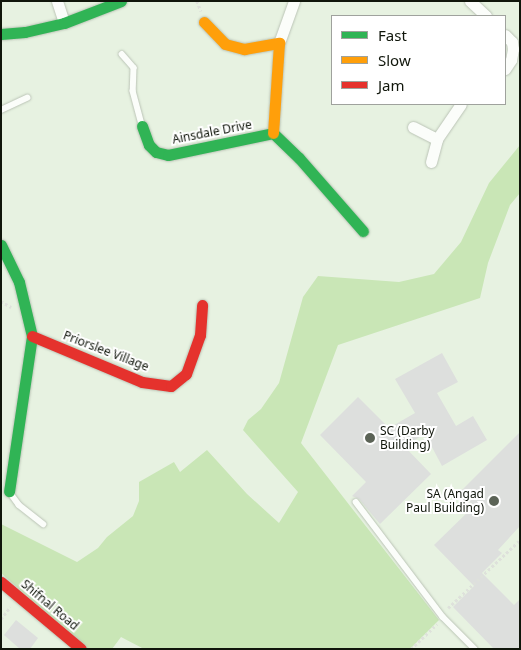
<!DOCTYPE html>
<html>
<head>
<meta charset="utf-8">
<style>
  body { margin:0 }
  #map { position:relative; width:521px; height:650px; overflow:hidden; background:#e7f2e1; font-family:"Noto Sans",sans-serif }
  div>[style] { position:absolute }
  .green>* { inset:0; background:#c9e6b6 }
  .building>* { inset:0; background:#dddfdd }
  .path>* { height:2.5px; margin-top:-1.25px; transform-origin:0; background:repeating-linear-gradient(90deg,#dee1db 0 2.5px,transparent 0 5px) }
  .roads { filter:drop-shadow(0 0 1px #bbc4b6) drop-shadow(0 0 1px #bbc4b6) }
  .lane>* { height:5.5px; margin:-2.75px; padding:0 2.75px; transform-origin:2.75px; border-radius:2.75px; background:#fbfdfa }
  .street>* { height:11px; margin:-5.5px; padding:0 5.5px; transform-origin:5.5px; border-radius:5.5px; background:#fbfdfa }
  .fast>* { height:11px; margin:-5.5px; padding:0 5.5px; transform-origin:5.5px; border-radius:5.5px; background:#30b455 }
  .slow>* { height:11px; margin:-5.5px; padding:0 5.5px; transform-origin:5.5px; border-radius:5.5px; background:#ff9f0a }
  .jam>* { height:11px; margin:-5.5px; padding:0 5.5px; transform-origin:5.5px; border-radius:5.5px; background:#e5322d }
  .dots>* { width:14px; height:14px; translate:-50% -50%; box-sizing:border-box; border:2px solid #fff; border-radius:50% }
  span { translate:-50% -50%; white-space:nowrap; text-align:center; line-height:1.15; -webkit-text-stroke:4px #fff; paint-order:stroke }
  .street-label { font-size:12px; color:#10160b }
  .poi-label { font-size:12px; color:#10160b }
  .left { translate:0 -50%; text-align:left }
  .right { translate:-100% -50%; text-align:right }
  .frame { position:absolute; inset:0; border:2px solid #10160b; pointer-events:none }
  .legend { position:absolute; left:331px; top:15px; width:175px; height:90px; box-sizing:border-box; background:#fff; border:1px solid #9fa29d; margin:0; padding:6px 9px; list-style:none; font-size:15px; color:#10160b }
  .legend li { display:flex; align-items:center; gap:10px; height:25px }
  .legend b { width:25px; border:1px solid #9fa29d }
</style>
</head>
<body>
<div id="map">
  <div class="green">
    <div style="clip-path:polygon(520px 145px,520px 193px,510px 205px,488px 263px,480px 298px,338px 345px,301px 443px,439px 620px,410px 649px,144px 649px,121px 637px,112px 649px,87px 649px,1px 573px,1px 524px,77px 562px,98px 548px,107px 537px,133px 516px,139px 501px,139px 482px,174px 462px,180px 472px,207px 450px,247px 494px,279px 523px,298px 492px,243px 430px,248px 420px,261px 409px,279px 383px,303px 297px,318px 276px,399px 282px,434px 274px,461px 242px,489px 183px)"></div>
  </div>
  <div class="building">
    <div style="clip-path:polygon(442px 353px,458px 382px,437px 393px,456px 426px,473px 416px,487px 440px,442px 466px,425px 434px,404px 446px,431px 474px,380px 524px,359px 499px,352px 496px,366px 482px,320px 435px,358px 397px,389px 428px,415px 413px,395px 379px)"></div>
    <div style="clip-path:polygon(520px 432px,520px 526px,498px 550px,502px 553px,482px 573px,514px 605px,520px 599px,520px 649px,494px 649px,453px 607px,474px 586px,434px 545px,474px 506px,460px 492px)"></div>
    <div style="clip-path:polygon(16px 620px,38px 638px,30px 649px,20px 649px,4px 635px)"></div>
  </div>
  <div class="path">
    <div style="left:197px;top:1px;width:11px;rotate:68deg"></div>
    <div style="left:1px;top:301px;width:12px;rotate:31deg"></div>
    <div style="left:448px;top:608px;width:99px;rotate:-43.4deg"></div>
    <div style="left:1px;top:619px;width:15px;rotate:-53deg"></div>
    <div style="left:411px;top:649px;width:36px;rotate:-44deg"></div>
  </div>
  <div class="roads">
    <div class="lane">
      <div style="left:122px;top:54px;width:18px;rotate:49deg"></div>
      <div style="left:134px;top:68px;width:23px;rotate:92deg"></div>
      <div style="left:133px;top:91px;width:35px;rotate:75deg"></div>
      <div style="left:1px;top:110px;width:29px;rotate:-25deg"></div>
      <div style="left:9px;top:491px;width:17px;rotate:54deg"></div>
      <div style="left:19px;top:505px;width:31px;rotate:38deg"></div>
      <div style="left:356px;top:502px;width:144px;rotate:52.9deg"></div>
      <div style="left:443px;top:617px;width:45px;rotate:45deg"></div>
    </div>
    <div class="street">
      <div style="left:57px;top:1px;width:23px;rotate:72deg"></div>
      <div style="left:470px;top:1px;width:22px;rotate:43deg"></div>
      <div style="left:505px;top:35px;width:10px;rotate:45deg"></div>
      <div style="left:512px;top:42px;width:7px;rotate:82deg"></div>
      <div style="left:513px;top:49px;width:11px;rotate:100deg"></div>
      <div style="left:511px;top:60px;width:11px;rotate:124deg"></div>
      <div style="left:279px;top:43px;width:45px;rotate:-70.3deg"></div>
      <div style="left:413px;top:127px;width:27px;rotate:27deg"></div>
      <div style="left:431px;top:162px;width:24px;rotate:-75deg"></div>
      <div style="left:437px;top:139px;width:42px;rotate:-55.6deg"></div>
    </div>
    <div class="fast">
      <div style="left:1px;top:34px;width:24px;rotate:-5deg"></div>
      <div style="left:25px;top:32px;width:40px;rotate:-13deg"></div>
      <div style="left:64px;top:23px;width:61px;rotate:-21.1deg"></div>
      <div style="left:142px;top:126px;width:20px;rotate:70deg"></div>
      <div style="left:149px;top:145px;width:10px;rotate:45deg"></div>
      <div style="left:156px;top:152px;width:12px;rotate:14deg"></div>
      <div style="left:168px;top:155px;width:107px;rotate:-11.8deg"></div>
      <div style="left:273px;top:133px;width:36px;rotate:44deg"></div>
      <div style="left:299px;top:158px;width:97px;rotate:48.8deg"></div>
      <div style="left:1px;top:245px;width:41px;rotate:64.1deg"></div>
      <div style="left:19px;top:282px;width:56px;rotate:76.5deg"></div>
      <div style="left:32px;top:336px;width:157px;rotate:98.4deg"></div>
    </div>
    <div class="slow">
      <div style="left:204px;top:22px;width:30px;rotate:46deg"></div>
      <div style="left:225px;top:44px;width:20px;rotate:15deg"></div>
      <div style="left:244px;top:49px;width:36px;rotate:-10deg"></div>
      <div style="left:279px;top:43px;width:90px;rotate:93.8deg"></div>
    </div>
    <div class="jam">
      <div style="left:32px;top:336px;width:119px;rotate:22.7deg"></div>
      <div style="left:142px;top:382px;width:29px;rotate:8deg"></div>
      <div style="left:171px;top:386px;width:19px;rotate:-39deg"></div>
      <div style="left:186px;top:374px;width:41px;rotate:-70.3deg"></div>
      <div style="left:200px;top:335px;width:30px;rotate:-86deg"></div>
      <div style="left:1px;top:582px;width:104px;rotate:39.9deg"></div>
    </div>
  </div>
  <div class="dots">
    <div style="left:370px;top:438px;background:#5b6356"></div>
    <div style="left:494px;top:501px;background:#5b6356"></div>
  </div>
  <div class="street-label">
    <span style="left:212px;top:132px;rotate:-11deg">Ainsdale Drive</span>
    <span style="left:106px;top:351px;rotate:21deg">Priorslee Village</span>
    <span style="left:50px;top:605px;rotate:40deg">Shifnal Road</span>
  </div>
  <div class="poi-label">
    <span class="left" style="left:380px;top:438px">SC (Darby<br>Building)</span>
    <span class="right" style="left:484px;top:501px">SA (Angad<br>Paul Building)</span>
  </div>
  <div class="frame"></div>
  <ul class="legend">
  <li><b style="height:6px;background:#30b455"></b>Fast</li>
  <li><b style="height:6px;background:#ff9f0a"></b>Slow</li>
  <li><b style="height:6px;background:#e5322d"></b>Jam</li>
  </ul>
</div>
</body>
</html>
